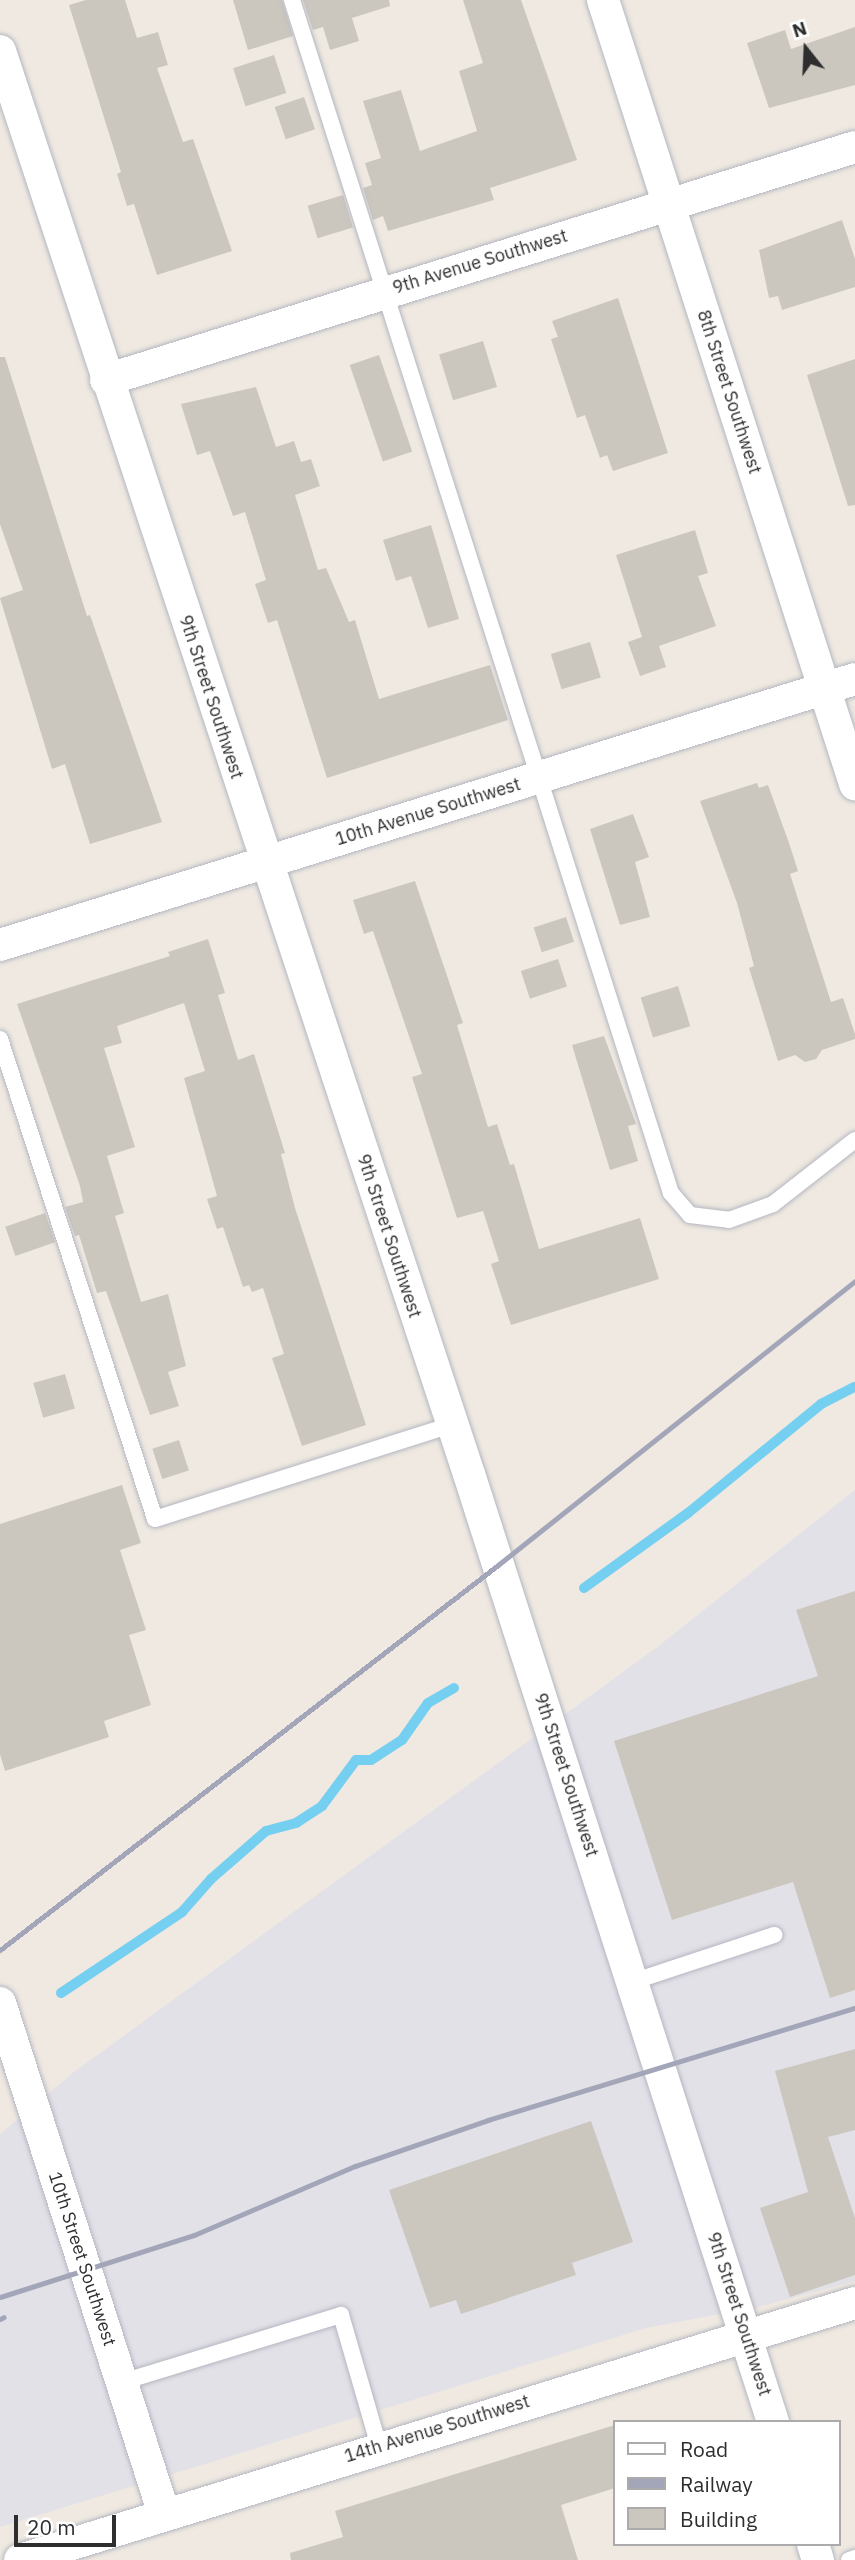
<!DOCTYPE html>
<html>
<head>
<meta charset="utf-8">
<style>
  body { margin:0 }
  #map { position:relative; width:855px; height:2560px; overflow:hidden; background:#efe9e1; font-family:"IBM Plex Sans",sans-serif }
  div>[style] { position:absolute }
  .industrial>* { inset:0; background:#e3e1e8 }
  .stream>* { height:10px; margin:-5px; padding:0 5px; transform-origin:5px; border-radius:5px; background:#75cff0 }
  .building>* { inset:0; background:#cbc7bf; transform-origin:0 0 }
  .roads { filter:drop-shadow(0 0 2px #b4b7c1) drop-shadow(0 0 2px #b4b7c1) }
  .service>* { height:16px; margin:-8px; padding:0 8px; transform-origin:8px; border-radius:8px; background:#fff }
  .minor>* { height:32px; margin:-16px; padding:0 16px; transform-origin:16px; border-radius:16px; background:#fff }
  .rail>* { height:5px; margin:-2.5px; padding:0 2.5px; transform-origin:2.5px; border-radius:2.5px; background:#a3a6b8 }
  span { translate:-50% -50%; white-space:nowrap; text-align:center; line-height:1.15; -webkit-text-stroke:6px #fff; paint-order:stroke }
  .street-label { font-size:18px; color:#2e2e2e }
  .legend { position:absolute; left:613px; top:2420px; width:228px; height:126px; box-sizing:border-box; background:#fff; border:2px solid #ababab; margin:0; padding:9px 12px; list-style:none; font-size:21px; color:#2e2e2e }
  .legend li { display:flex; align-items:center; gap:14px; height:35px }
  .legend b { width:35px; border:2px solid #ababab }
  .north { position:absolute; left:771px; top:14px; width:70px; height:70px; -webkit-text-stroke:5px #fff; paint-order:stroke; rotate:342deg; font-size:19px; font-weight:700; line-height:28px; text-align:center; color:#2e2e2e }
  .north::after { content:''; display:block; margin:auto; width:24px; height:32px; background:#2e2e2e; clip-path:polygon(50% 0,100% 100%,50% 72%,0 100%) }
  .scale { position:absolute; left:14px; top:2515px; width:102px; height:32px; box-sizing:border-box; border:4px solid #2e2e2e; border-top:0; padding-left:9px; font-size:21px; line-height:24px; white-space:nowrap; color:#2e2e2e; -webkit-text-stroke:5px #fff; paint-order:stroke }
</style>
</head>
<body>
<div id="map">
  <div class="industrial">
    <div style="clip-path:polygon(855px 1490px,855px 2281px,762px 2306px,646px 2328px,0 2527px,0 2134px,74px 2072px,656px 1648px)"></div>
  </div>
  <div class="stream">
    <div style="left:584px;top:1588px;width:128px;rotate:-35.8deg"></div>
    <div style="left:688px;top:1513px;width:172px;rotate:-39.3deg"></div>
    <div style="left:821px;top:1404px;width:38px;rotate:-27deg"></div>
    <div style="left:61px;top:1993px;width:146px;rotate:-33.8deg"></div>
    <div style="left:182px;top:1912px;width:44px;rotate:-48.7deg"></div>
    <div style="left:211px;top:1879px;width:73px;rotate:-41.1deg"></div>
    <div style="left:266px;top:1831px;width:31px;rotate:-15deg"></div>
    <div style="left:296px;top:1823px;width:31px;rotate:-33deg"></div>
    <div style="left:322px;top:1806px;width:57px;rotate:-53.5deg"></div>
    <div style="left:356px;top:1760px;width:15px"></div>
    <div style="left:371px;top:1760px;width:37px;rotate:-33deg"></div>
    <div style="left:402px;top:1740px;width:45px;rotate:-54.9deg"></div>
    <div style="left:428px;top:1703px;width:30px;rotate:-30deg"></div>
  </div>
  <div class="building">
    <div style="clip-path:polygon(86px 0,125px 0,137px 38px,158px 32px,168px 65px,157px 68px,183px 142px,193px 139px,232px 251px,157px 275px,134px 204px,127px 206px,117px 174px,121px 172px,69px 5px)"></div>
    <div style="clip-path:polygon(233px 0,282px 0,293px 36px,248px 50px)"></div>
    <div style="clip-path:polygon(303px 0,389px 0,390px 6px,352px 18px,359px 41px,330px 50px,323px 27px,313px 30px)"></div>
    <div style="clip-path:polygon(463px 0,521px 0,577px 160px,490px 188px,494px 200px,388px 231px,383px 216px,373px 220px,363px 188px,372px 185px,365px 163px,381px 158px,363px 101px,401px 90px,420px 151px,477px 131px,459px 71px,483px 63px)"></div>
    <div style="clip-path:polygon(855px 27px,855px 85px,769px 108px,747px 43px,785px 30px,791px 49px)"></div>
    <div style="left:274px;top:55px;width:40px;height:43px;rotate:72deg"></div>
    <div style="left:304px;top:97px;width:34px;height:31px;rotate:71deg"></div>
    <div style="left:343px;top:195px;width:34px;height:37px;rotate:73deg"></div>
    <div style="clip-path:polygon(842px 220px,855px 259px,855px 287px,782px 310px,778px 296px,769px 298px,759px 250px)"></div>
    <div style="clip-path:polygon(618px 298px,668px 453px,613px 471px,607px 455px,600px 458px,585px 415px,577px 418px,551px 339px,558px 337px,552px 321px)"></div>
    <div style="left:483px;top:341px;width:48px;height:46px;rotate:73deg"></div>
    <div style="left:379px;top:355px;width:102px;height:31px;rotate:71deg"></div>
    <div style="clip-path:polygon(0 357px,5px 357px,87px 616px,90px 615px,162px 822px,90px 844px,65px 764px,52px 769px,0 598px,23px 590px,0 524px)"></div>
    <div style="clip-path:polygon(855px 359px,855px 505px,848px 506px,807px 375px)"></div>
    <div style="clip-path:polygon(256px 387px,276px 447px,294px 441px,301px 462px,311px 459px,320px 486px,295px 495px,318px 570px,326px 568px,349px 622px,355px 620px,379px 699px,490px 665px,508px 720px,327px 778px,277px 620px,268px 623px,255px 584px,266px 580px,245px 512px,233px 516px,210px 451px,197px 455px,181px 404px)"></div>
    <div style="clip-path:polygon(431px 525px,459px 619px,428px 628px,411px 576px,396px 581px,383px 540px)"></div>
    <div style="clip-path:polygon(695px 530px,708px 573px,698px 576px,716px 626px,659px 646px,666px 667px,640px 676px,628px 642px,642px 637px,616px 555px)"></div>
    <div style="left:590px;top:642px;width:37px;height:41px;rotate:73deg"></div>
    <div style="clip-path:polygon(757px 783px,759px 788px,768px 785px,789px 843px,798px 871px,790px 874px,831px 1002px,843px 998px,855px 1034px,855px 1039px,822px 1050px,816px 1059px,805px 1062px,795px 1055px,778px 1061px,749px 968px,754px 966px,737px 903px,700px 801px)"></div>
    <div style="clip-path:polygon(633px 814px,649px 857px,635px 862px,650px 917px,620px 925px,590px 829px)"></div>
    <div style="clip-path:polygon(415px 881px,463px 1023px,457px 1025px,488px 1127px,497px 1124px,510px 1165px,514px 1164px,539px 1249px,640px 1218px,659px 1279px,511px 1325px,491px 1264px,499px 1261px,483px 1211px,457px 1218px,412px 1077px,422px 1074px,373px 931px,364px 934px,353px 900px)"></div>
    <div style="left:566px;top:917px;width:26px;height:34px;rotate:72deg"></div>
    <div style="clip-path:polygon(208px 939px,225px 993px,218px 995px,238px 1060px,254px 1054px,285px 1153px,281px 1154px,295px 1208px,366px 1425px,302px 1446px,272px 1358px,284px 1354px,263px 1288px,252px 1292px,249px 1285px,243px 1287px,223px 1227px,217px 1229px,207px 1199px,217px 1196px,184px 1078px,205px 1071px,184px 1003px,117px 1026px,122px 1043px,104px 1048px,135px 1147px,107px 1156px,124px 1213px,115px 1216px,141px 1302px,168px 1294px,186px 1366px,168px 1372px,179px 1406px,150px 1415px,106px 1291px,97px 1293px,79px 1235px,75px 1236px,65px 1207px,83px 1202px,80px 1186px,17px 1004px,170px 956px,168px 952px)"></div>
    <div style="left:558px;top:959px;width:29px;height:39px;rotate:72deg"></div>
    <div style="left:678px;top:986px;width:42px;height:39px;rotate:73deg"></div>
    <div style="clip-path:polygon(604px 1036px,636px 1124px,628px 1126px,638px 1161px,610px 1170px,572px 1045px)"></div>
    <div style="left:45px;top:1213px;width:31px;height:42px;rotate:71deg"></div>
    <div style="left:65px;top:1374px;width:36px;height:33px;rotate:74deg"></div>
    <div style="left:179px;top:1440px;width:32px;height:28px;rotate:72deg"></div>
    <div style="clip-path:polygon(122px 1485px,141px 1543px,120px 1550px,146px 1630px,129px 1635px,151px 1705px,104px 1721px,109px 1737px,5px 1771px,0 1754px,0 1524px)"></div>
    <div style="clip-path:polygon(855px 1591px,855px 1990px,830px 1998px,793px 1882px,672px 1920px,614px 1741px,818px 1676px,796px 1610px)"></div>
    <div style="clip-path:polygon(855px 2049px,855px 2130px,828px 2137px,855px 2218px,855px 2275px,790px 2297px,760px 2208px,808px 2192px,775px 2071px)"></div>
    <div style="clip-path:polygon(591px 2121px,633px 2242px,572px 2263px,576px 2275px,461px 2314px,456px 2300px,430px 2308px,389px 2190px)"></div>
    <div style="clip-path:polygon(615px 2425px,615px 2488px,561px 2505px,578px 2560px,291px 2560px,290px 2553px,343px 2537px,335px 2511px)"></div>
  </div>
  <div class="roads">
    <div class="service">
      <div style="left:292px;top:0;width:1252px;rotate:72.38deg"></div>
      <div style="left:671px;top:1193px;width:29px;rotate:49deg"></div>
      <div style="left:690px;top:1215px;width:39px;rotate:7deg"></div>
      <div style="left:729px;top:1220px;width:47px;rotate:-20deg"></div>
      <div style="left:773px;top:1204px;width:104px;rotate:-38deg"></div>
      <div style="left:0;top:1039px;width:504px;rotate:72.1deg"></div>
      <div style="left:155px;top:1519px;width:312px;rotate:-17.6deg"></div>
      <div style="left:632px;top:1982px;width:150px;rotate:-18.3deg"></div>
      <div style="left:122px;top:2382px;width:229px;rotate:-17deg"></div>
      <div style="left:341px;top:2315px;width:137px;rotate:73.9deg"></div>
      <div style="left:849px;top:2560px;width:6px;rotate:-18deg"></div>
    </div>
    <div class="minor">
      <div style="left:603px;top:0;width:824px;rotate:72.18deg"></div>
      <div style="left:0;top:51px;width:1498px;rotate:71.76deg"></div>
      <div style="left:469px;top:1474px;width:996px;rotate:72.22deg"></div>
      <div style="left:106px;top:380px;width:784px;rotate:-17.28deg"></div>
      <div style="left:0;top:945px;width:895px;rotate:-17.28deg"></div>
      <div style="left:0;top:2003px;width:537px;rotate:72.21deg"></div>
      <div style="left:813px;top:2544px;width:17px;rotate:73deg"></div>
      <div style="left:20px;top:2560px;width:874px;rotate:-17.11deg"></div>
    </div>
  </div>
  <div class="rail">
    <div style="left:0;top:1950px;width:629px;rotate:-37.71deg"></div>
    <div style="left:498px;top:1565px;width:456px;rotate:-38.5deg"></div>
    <div style="left:0;top:2297px;width:204px;rotate:-17.7deg"></div>
    <div style="left:194px;top:2235px;width:175px;rotate:-23.2deg"></div>
    <div style="left:355px;top:2166px;width:141px;rotate:-19.1deg"></div>
    <div style="left:488px;top:2120px;width:384px;rotate:-17deg"></div>
    <div style="left:0;top:2319px;width:4px;rotate:-27deg"></div>
  </div>
  <div class="street-label">
    <span style="left:480px;top:262px;rotate:-17deg">9th Avenue Southwest</span>
    <span style="left:729px;top:392px;rotate:72deg">8th Street Southwest</span>
    <span style="left:211px;top:697px;rotate:72deg">9th Street Southwest</span>
    <span style="left:428px;top:812px;rotate:-17deg">10th Avenue Southwest</span>
    <span style="left:389px;top:1236px;rotate:72deg">9th Street Southwest</span>
    <span style="left:566px;top:1775px;rotate:72deg">9th Street Southwest</span>
    <span style="left:82px;top:2259px;rotate:72deg">10th Street Southwest</span>
    <span style="left:739px;top:2314px;rotate:72deg">9th Street Southwest</span>
    <span style="left:437px;top:2429px;rotate:-17deg">14th Avenue Southwest</span>
  </div>
  <ul class="legend">
  <li><b style="height:9px;background:#fff"></b>Road</li>
  <li><b style="height:9px;background:#a3a6b8"></b>Railway</li>
  <li><b style="height:19px;background:#cbc7bf"></b>Building</li>
  </ul>
  <div class="north">N</div>
  <div class="scale">20 m</div>
</div>
</body>
</html>
